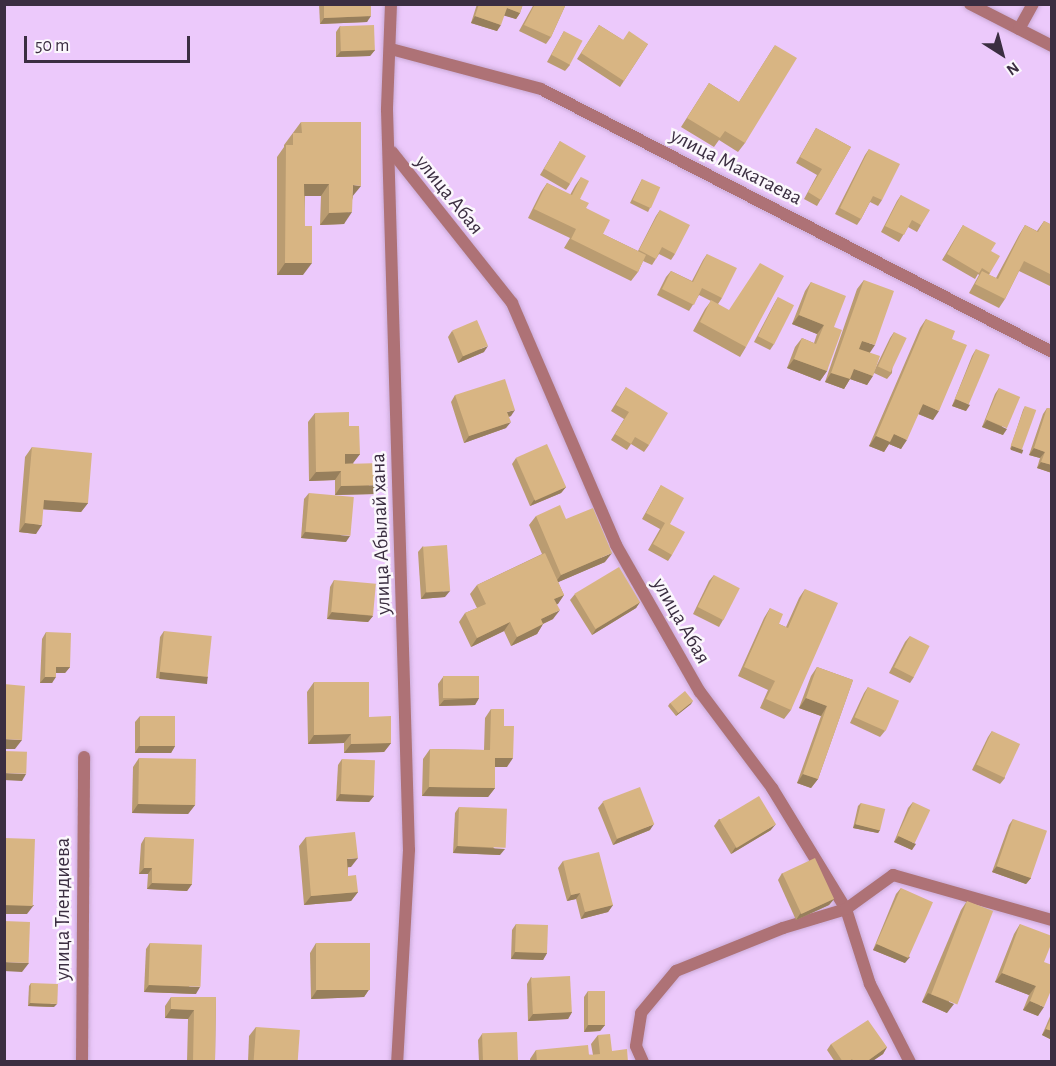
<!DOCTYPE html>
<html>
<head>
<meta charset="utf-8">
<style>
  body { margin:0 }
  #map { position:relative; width:1056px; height:1066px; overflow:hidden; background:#ecc9fb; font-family:"Alegreya Sans",sans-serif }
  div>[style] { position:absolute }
  .roads { filter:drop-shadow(0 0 2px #c9aad6) drop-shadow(0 0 2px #c9aad6) }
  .street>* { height:12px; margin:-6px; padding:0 6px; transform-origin:6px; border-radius:6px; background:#ae7276 }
  .wall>* { inset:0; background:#ba9c71 }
  .shaded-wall>* { inset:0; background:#977f5c; transform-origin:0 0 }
  .building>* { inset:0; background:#d8b583; transform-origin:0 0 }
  span { translate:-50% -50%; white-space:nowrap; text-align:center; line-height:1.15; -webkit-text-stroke:5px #fbf7fc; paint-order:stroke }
  .street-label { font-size:21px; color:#3b2e41 }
  .frame { position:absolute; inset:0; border:6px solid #3b2e41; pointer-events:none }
  .north { position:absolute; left:972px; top:24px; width:60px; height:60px; -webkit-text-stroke:4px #fbf7fc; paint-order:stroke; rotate:144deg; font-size:16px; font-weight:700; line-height:24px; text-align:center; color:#3b2e41 }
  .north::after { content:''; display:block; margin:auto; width:21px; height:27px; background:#3b2e41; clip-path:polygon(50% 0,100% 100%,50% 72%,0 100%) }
  .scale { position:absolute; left:24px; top:36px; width:166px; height:27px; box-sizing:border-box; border:3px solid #3b2e41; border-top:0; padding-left:8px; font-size:18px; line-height:21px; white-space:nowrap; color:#3b2e41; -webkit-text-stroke:4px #fbf7fc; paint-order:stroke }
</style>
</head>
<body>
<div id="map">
  <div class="roads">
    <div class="street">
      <div style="left:391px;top:4px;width:106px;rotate:92.2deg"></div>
      <div style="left:387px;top:110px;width:740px;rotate:88.3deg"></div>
      <div style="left:409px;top:850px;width:212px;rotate:93.2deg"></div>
      <div style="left:970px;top:4px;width:92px;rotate:27.1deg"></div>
      <div style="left:1019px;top:29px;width:29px;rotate:-61deg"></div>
      <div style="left:391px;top:49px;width:155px;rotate:14.9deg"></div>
      <div style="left:541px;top:89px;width:575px;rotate:27.23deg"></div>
      <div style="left:392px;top:152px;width:193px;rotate:51.5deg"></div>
      <div style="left:512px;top:303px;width:263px;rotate:66.7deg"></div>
      <div style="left:616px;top:545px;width:169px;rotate:60.3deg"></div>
      <div style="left:700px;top:692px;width:120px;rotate:53.1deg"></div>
      <div style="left:772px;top:788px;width:142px;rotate:58.6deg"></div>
      <div style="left:846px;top:909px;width:79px;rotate:72.3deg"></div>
      <div style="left:870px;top:984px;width:88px;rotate:62.9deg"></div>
      <div style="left:82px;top:1062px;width:305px;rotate:-89.6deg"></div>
      <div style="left:643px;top:1062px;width:17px;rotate:-114deg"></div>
      <div style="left:636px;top:1046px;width:33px;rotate:-81deg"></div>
      <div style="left:641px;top:1013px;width:55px;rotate:-50.2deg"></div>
      <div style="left:676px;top:971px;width:115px;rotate:-21.9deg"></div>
      <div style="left:783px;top:928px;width:66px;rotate:-16.8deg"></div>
      <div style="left:846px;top:909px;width:58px;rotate:-35.9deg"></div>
      <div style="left:893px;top:875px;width:165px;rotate:15.8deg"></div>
    </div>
  </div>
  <div class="wall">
    <div style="clip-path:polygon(319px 4px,371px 4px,367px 22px,320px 24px)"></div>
    <div style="clip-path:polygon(477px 4px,523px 4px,520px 13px,516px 19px,504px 15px,497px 31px,471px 23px)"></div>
    <div style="clip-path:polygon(534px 4px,566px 4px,551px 37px,546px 44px,519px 31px)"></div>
    <div style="clip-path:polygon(599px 25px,623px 40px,648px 44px,620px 87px,577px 59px)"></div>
    <div style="clip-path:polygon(340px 26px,375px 50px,370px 56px,336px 57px,336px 32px)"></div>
    <div style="clip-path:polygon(564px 31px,570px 65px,565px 71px,547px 62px)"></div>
    <div style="clip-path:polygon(775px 45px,745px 143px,738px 152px,719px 140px,714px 147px,681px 127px,709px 83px,739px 102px)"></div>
    <div style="clip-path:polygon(301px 122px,353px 197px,344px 224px,320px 225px,321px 196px,305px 196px,303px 275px,277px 275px,277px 157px,284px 147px,284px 145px)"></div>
    <div style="clip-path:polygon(816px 128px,851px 147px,817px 206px,804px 199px,817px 175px,796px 163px)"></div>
    <div style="clip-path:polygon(560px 141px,570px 184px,566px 190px,540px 175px)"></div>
    <div style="clip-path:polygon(869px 149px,882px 200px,878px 206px,870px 202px,861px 219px,857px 225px,835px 214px,865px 155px)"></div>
    <div style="clip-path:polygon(581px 177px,580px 199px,603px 234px,638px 251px,656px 216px,660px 210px,675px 254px,671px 260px,659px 254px,652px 265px,643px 261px,638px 272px,631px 281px,564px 248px,570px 238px,528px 218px,541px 192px,547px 183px,570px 195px,575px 186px)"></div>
    <div style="clip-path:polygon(642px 179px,650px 208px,648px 212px,630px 203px)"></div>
    <div style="clip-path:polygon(901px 195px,921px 225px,917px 232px,908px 227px,899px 242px,881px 232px,897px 201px)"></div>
    <div style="clip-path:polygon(1044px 221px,1052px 225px,1052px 287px,1019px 271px,1005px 299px,999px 308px,969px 293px,979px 275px,978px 274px,975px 279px,942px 260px,963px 225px,991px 251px,990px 273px,989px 275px,996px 278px,1019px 235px,1025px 225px,1037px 231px)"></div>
    <div style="clip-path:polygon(707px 254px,722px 298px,718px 304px,746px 347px,740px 357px,693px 331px,705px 309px,711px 301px,699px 295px,689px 311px,657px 295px,666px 277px,671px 271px,692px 281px,703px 260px)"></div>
    <div style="clip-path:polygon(864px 280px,870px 353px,875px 369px,890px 338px,894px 332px,892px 373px,887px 379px,874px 373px,867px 385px,850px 379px,844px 389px,825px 382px,857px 289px)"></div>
    <div style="clip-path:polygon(811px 282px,834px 327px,827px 371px,820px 381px,787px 368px,795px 347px,802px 338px,814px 343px,817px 334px,792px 324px,805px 291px)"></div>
    <div style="clip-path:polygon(778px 297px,774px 344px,770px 350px,754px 342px,774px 304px)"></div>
    <div style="clip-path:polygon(926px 319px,952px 339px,933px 420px,918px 414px,901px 449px,889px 444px,884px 452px,869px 446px,920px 328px)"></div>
    <div style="clip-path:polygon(452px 331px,484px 352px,458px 363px,448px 337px)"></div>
    <div style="clip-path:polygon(976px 349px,966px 411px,952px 406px,972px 356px)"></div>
    <div style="clip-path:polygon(626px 387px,649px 445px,644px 452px,631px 444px,627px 450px,611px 440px,624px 419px,611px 411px)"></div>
    <div style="clip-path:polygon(999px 388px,1003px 435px,982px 427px,995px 394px)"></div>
    <div style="clip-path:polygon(455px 395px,511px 416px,509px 417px,506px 428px,464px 443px,451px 402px)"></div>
    <div style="clip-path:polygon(1025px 406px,1021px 453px,1010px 449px,1023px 410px)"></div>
    <div style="clip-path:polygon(1047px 408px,1052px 409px,1052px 473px,1037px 468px,1040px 458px,1029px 455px,1043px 414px)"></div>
    <div style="clip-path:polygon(315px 413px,360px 454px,353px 463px,375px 494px,335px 495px,335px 480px,309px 481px,308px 422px)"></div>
    <div style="clip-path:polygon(32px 447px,88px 503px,81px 512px,43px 509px,36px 534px,19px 532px,25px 457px)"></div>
    <div style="clip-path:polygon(516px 458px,566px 487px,561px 493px,530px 506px,512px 464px)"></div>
    <div style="clip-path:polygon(661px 485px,670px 524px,672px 555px,668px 561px,648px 550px,660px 529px,642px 519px)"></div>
    <div style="clip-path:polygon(309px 493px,346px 542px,301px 538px,304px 499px)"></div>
    <div style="clip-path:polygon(536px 516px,566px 519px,605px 562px,558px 582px,564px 595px,557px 604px,553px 619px,543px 624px,537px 634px,511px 646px,504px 631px,471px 647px,459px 622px,465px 613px,477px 608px,470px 594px,477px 585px,542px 554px,529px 525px)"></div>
    <div style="clip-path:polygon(423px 546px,445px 597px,421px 599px,418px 552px)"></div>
    <div style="clip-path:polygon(714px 575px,723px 620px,719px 627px,693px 614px,709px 581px)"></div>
    <div style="clip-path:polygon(334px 580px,373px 616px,368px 622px,327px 619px,330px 587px)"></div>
    <div style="clip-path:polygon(805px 589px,791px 710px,784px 719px,760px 708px,768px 690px,738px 676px,764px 618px,770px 608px,779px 624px,786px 627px,799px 598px)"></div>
    <div style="clip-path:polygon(575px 594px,640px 602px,636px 608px,592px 635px,570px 600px)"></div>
    <div style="clip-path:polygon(164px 631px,208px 677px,204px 683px,156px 678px,160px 637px)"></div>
    <div style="clip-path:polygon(46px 632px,70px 667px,65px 673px,56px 673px,52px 683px,40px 683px,42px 639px)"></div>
    <div style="clip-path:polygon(910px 636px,914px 677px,910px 683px,889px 673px,905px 642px)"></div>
    <div style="clip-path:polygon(817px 667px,853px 680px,818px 779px,811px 788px,797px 783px,821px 716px,799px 708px,811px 676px)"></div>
    <div style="clip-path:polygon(443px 677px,479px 698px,475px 705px,439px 706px,438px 684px)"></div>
    <div style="clip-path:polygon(314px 682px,369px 717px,391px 743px,384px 752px,344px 753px,344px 743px,308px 744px,307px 692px)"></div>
    <div style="clip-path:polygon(868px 687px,885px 731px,880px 737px,850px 723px,864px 693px)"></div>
    <div style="clip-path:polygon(670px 703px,691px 704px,676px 716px,668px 706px)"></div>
    <div style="clip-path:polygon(491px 709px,504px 726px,507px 767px,495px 767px,495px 788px,488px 797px,422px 796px,423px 759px,430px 749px,484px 750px,485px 718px)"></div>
    <div style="clip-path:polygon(140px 716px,175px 746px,171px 753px,135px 753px,135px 722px)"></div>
    <div style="clip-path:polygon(992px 731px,1005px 778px,1000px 784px,972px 770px,988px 737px)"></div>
    <div style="clip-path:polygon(139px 758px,195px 805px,188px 814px,132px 813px,133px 767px)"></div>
    <div style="clip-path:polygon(342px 759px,374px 796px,369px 802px,336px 801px,338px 765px)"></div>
    <div style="clip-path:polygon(603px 802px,650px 830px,613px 845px,598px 808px)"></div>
    <div style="clip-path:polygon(913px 802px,912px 850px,894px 842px,908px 808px)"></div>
    <div style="clip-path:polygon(861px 803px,880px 830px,878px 833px,853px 828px,858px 806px)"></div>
    <div style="clip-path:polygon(459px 807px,500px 855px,453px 853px,455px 813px)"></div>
    <div style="clip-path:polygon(719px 819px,771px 830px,731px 854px,714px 826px)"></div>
    <div style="clip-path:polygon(1013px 819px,1031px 878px,1026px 884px,992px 872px,1009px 825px)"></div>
    <div style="clip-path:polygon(145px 837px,192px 884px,187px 891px,147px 889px,148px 874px,139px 874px,141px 844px)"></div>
    <div style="clip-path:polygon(306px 837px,351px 867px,348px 867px,348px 876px,358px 892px,351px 901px,304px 905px,299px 846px)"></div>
    <div style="clip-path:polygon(563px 861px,613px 905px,608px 912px,581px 919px,576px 899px,567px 901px,558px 868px)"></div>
    <div style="clip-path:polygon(782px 873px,834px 899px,829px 905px,796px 920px,778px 880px)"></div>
    <div style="clip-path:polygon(901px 888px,905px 963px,873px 950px,896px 894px)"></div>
    <div style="clip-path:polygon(967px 901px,947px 1013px,922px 1002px,961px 910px)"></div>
    <div style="clip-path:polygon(516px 924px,547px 953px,543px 960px,511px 959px,512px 930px)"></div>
    <div style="clip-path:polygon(1020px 924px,1044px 962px,1038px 1016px,1023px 1010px,1029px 995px,995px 982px,1014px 934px)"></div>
    <div style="clip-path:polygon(150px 943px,196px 994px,144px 992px,146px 949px)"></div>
    <div style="clip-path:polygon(316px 943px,370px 988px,364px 997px,311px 999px,310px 953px)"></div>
    <div style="clip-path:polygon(531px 977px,572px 1012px,568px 1019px,528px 1021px,527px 984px)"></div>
    <div style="clip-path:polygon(31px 983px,54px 1007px,28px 1006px,29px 986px)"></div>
    <div style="clip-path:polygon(588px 991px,605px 1025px,600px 1031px,584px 1032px,584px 997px)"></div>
    <div style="clip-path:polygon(171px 997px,216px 997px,215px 1062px,187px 1062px,188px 1019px,165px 1018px,165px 1006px)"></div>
    <div style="clip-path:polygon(1052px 1012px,1052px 1040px,1042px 1035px)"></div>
    <div style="clip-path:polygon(256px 1027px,298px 1062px,248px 1062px,249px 1036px)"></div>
    <div style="clip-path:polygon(482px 1034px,518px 1062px,479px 1062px,478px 1040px)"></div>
    <div style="clip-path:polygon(598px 1035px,612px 1051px,628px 1062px,530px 1062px,530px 1059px,536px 1050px,593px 1055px,591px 1044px)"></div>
    <div style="clip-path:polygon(831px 1044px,887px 1047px,883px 1054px,871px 1062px,835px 1062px,827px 1050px)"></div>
  </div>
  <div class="shaded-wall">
    <div style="clip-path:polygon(507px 8px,520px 13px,516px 19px,502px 15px)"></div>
    <div style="clip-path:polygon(371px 16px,367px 22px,320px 24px,324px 18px)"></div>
    <div style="clip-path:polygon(475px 16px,501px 25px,497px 31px,471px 23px)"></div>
    <div style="clip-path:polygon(375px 50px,370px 56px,336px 57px,341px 51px)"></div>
    <div style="clip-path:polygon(304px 184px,329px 184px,321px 196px,296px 196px)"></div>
    <div style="clip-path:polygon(353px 185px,361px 186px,352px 197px)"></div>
    <div style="clip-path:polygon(352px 212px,344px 224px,320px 225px,329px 213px)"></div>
    <div style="clip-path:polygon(285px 263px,312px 263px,303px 275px,277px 275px)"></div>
    <div style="clip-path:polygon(799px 315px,824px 325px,817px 334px,792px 324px)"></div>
    <div style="clip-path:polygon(862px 341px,875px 345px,869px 354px,856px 350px)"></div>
    <div style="clip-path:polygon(488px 346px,484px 352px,458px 363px,463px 356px)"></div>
    <div style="clip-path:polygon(794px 359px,827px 371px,820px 381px,787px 368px)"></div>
    <div style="clip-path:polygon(854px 369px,873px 376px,867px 385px,850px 379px,844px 389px,825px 382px,831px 373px)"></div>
    <div style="clip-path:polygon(956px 399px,970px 405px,966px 411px,952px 406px)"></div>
    <div style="clip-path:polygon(923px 404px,939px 411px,933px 420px,916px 413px)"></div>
    <div style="clip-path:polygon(515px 410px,511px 416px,503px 418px,507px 412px)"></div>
    <div style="clip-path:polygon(987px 420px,1007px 429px,1003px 435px,982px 427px)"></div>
    <div style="clip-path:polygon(511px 422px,506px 428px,464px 443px,469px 436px)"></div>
    <div style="clip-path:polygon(894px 434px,907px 440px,901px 449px,889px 444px,884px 452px,869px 446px,876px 436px)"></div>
    <div style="left:1012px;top:446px;width:12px;height:4px;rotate:20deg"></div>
    <div style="clip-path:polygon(1034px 448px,1045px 452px,1040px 458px,1029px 455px)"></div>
    <div style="clip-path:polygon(345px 454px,360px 454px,353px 463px,339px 464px)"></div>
    <div style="clip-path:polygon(1041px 462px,1052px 465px,1052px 473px,1037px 468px)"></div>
    <div style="clip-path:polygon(341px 471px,335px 480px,309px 481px,316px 472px)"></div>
    <div style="clip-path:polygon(381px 485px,375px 494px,335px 495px,341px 486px)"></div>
    <div style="clip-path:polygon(566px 487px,561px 493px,530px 506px,534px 500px)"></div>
    <div style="clip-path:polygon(44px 500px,88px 503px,81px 512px,38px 509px)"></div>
    <div style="clip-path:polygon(25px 523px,42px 525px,36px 534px,19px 532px)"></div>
    <div style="clip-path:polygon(305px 532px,350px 536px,346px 542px,301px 538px)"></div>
    <div style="clip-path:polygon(612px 553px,605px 562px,554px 584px,561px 575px)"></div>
    <div style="clip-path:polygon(450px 591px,445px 597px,421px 599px,426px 592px)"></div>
    <div style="clip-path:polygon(564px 595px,558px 604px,548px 608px,554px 599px)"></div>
    <div style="clip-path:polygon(640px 602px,636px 608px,592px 635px,596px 629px)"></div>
    <div style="clip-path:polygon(560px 610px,553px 619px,534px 628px,541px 619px)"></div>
    <div style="clip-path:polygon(332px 612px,373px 616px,368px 622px,327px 619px)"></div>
    <div style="clip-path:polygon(510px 622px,504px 631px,471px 647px,477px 638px)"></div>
    <div style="clip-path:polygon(543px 624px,537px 634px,511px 646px,517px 637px)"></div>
    <div style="clip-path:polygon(56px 667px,70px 667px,65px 673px,52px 673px)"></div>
    <div style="left:160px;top:672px;width:48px;height:7px;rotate:6deg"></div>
    <div style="clip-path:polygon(45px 677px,56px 677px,52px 683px,40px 683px)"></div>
    <div style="clip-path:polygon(479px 698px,475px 705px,439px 706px,444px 700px)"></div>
    <div style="clip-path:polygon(806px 698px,827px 706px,821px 716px,799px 708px)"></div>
    <div style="clip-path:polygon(693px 701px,691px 704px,676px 716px,678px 713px)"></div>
    <div style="clip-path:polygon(351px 734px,344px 743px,308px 744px,314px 735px)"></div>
    <div style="clip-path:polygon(4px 739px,22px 740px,15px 749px,4px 749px)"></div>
    <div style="clip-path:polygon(391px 743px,384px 752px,344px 753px,351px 744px)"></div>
    <div style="clip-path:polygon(139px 746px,175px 746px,171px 753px,135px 753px)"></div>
    <div style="clip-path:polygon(495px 758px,513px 758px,507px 767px,489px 767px)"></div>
    <div style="clip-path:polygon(4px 773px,26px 774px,22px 781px,4px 780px)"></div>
    <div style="clip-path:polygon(803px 774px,818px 779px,811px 788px,797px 783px)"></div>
    <div style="clip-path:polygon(429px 787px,495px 788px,488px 797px,422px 796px)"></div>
    <div style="clip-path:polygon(340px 794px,374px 796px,369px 802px,336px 801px)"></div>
    <div style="clip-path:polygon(138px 804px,195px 805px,188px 814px,132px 813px)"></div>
    <div style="clip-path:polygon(654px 824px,650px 830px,613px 845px,617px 839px)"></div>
    <div style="clip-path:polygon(776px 824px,771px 830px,731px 854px,735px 848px)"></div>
    <div style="clip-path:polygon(855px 824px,880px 830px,878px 833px,853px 828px)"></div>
    <div style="clip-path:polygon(899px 836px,916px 844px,912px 850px,894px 842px)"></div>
    <div style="clip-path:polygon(457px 846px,505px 849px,500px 855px,453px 853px)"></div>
    <div style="clip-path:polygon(358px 858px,351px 867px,340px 868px,347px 859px)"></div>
    <div style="clip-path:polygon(997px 866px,1031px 878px,1026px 884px,992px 872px)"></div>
    <div style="clip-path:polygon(144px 868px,152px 868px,148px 874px,139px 874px)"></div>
    <div style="clip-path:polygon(152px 883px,192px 884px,187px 891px,147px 889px)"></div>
    <div style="clip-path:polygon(358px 892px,351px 901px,304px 905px,311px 896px)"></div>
    <div style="clip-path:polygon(580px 893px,576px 899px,567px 901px,571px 895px)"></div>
    <div style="clip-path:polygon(834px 899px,829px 905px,796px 920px,800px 914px)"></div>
    <div style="clip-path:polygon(4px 905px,34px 905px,27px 914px,4px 914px)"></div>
    <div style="clip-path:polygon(613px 905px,608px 912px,581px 919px,585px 912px)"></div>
    <div style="clip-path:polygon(877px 944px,910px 957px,905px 963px,873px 950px)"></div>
    <div style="clip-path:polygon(515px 952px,547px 953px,543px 960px,511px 959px)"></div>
    <div style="clip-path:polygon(4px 962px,29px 963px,22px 972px,4px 971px)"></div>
    <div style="clip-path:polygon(1002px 973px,1036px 986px,1029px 995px,995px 982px)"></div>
    <div style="clip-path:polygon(149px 985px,200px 987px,196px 994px,144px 992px)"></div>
    <div style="clip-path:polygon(370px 988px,364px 997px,311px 999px,317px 990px)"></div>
    <div style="clip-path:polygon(928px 993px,954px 1004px,947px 1013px,922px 1002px)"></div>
    <div style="clip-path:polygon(1030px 1001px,1044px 1007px,1038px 1016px,1023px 1010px)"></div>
    <div style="clip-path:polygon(30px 1003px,57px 1004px,54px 1007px,28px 1006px)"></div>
    <div style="clip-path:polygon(171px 1009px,194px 1010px,188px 1019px,165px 1018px)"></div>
    <div style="clip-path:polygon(572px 1012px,568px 1019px,528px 1021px,533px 1014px)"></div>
    <div style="clip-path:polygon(588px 1025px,605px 1025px,600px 1031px,584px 1032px)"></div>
    <div style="clip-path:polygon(1046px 1029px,1052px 1031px,1052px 1040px,1042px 1035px)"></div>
    <div style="clip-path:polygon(887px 1047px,883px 1054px,871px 1062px,866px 1062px)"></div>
  </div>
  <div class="building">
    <div style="clip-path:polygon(324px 4px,371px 4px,371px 16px,324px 18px)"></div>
    <div style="clip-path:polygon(479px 4px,523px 4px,520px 13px,507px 8px,501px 25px,475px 16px)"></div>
    <div style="clip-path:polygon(535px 4px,566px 4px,551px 37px,524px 25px)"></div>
    <div style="left:374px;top:25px;width:25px;height:34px;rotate:88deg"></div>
    <div style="clip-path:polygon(599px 25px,623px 40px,629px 31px,648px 44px,624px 81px,581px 53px)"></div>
    <div style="left:564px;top:31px;width:21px;height:27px;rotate:28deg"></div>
    <div style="clip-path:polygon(775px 45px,797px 58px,745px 143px,725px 131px,720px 138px,687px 118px,709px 83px,739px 102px)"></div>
    <div style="clip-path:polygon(301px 122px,361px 122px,361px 186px,353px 185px,352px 212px,329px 213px,329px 184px,304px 184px,305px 226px,312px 226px,312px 263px,285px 263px,286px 145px,293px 145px,293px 133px,302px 133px)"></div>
    <div style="clip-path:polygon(816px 128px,851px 147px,821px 200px,808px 192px,822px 169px,800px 157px)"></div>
    <div style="left:560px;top:141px;width:30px;height:32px;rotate:30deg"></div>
    <div style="clip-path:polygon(869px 149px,900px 164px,882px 200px,873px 196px,861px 219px,840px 208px)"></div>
    <div style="clip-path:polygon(581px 177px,589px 181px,580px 199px,589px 203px,586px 208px,610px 220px,603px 234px,646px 255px,638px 272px,571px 239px,576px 229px,534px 209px,547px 183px,572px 195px)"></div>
    <div style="left:642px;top:179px;width:20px;height:23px;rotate:24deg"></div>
    <div style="clip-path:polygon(901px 195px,930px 210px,921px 225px,912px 220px,904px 235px,885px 226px)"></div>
    <div style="clip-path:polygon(660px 210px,690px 225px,675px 254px,662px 247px,656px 259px,639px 250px)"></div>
    <div style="clip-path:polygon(1044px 221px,1052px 225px,1052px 275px,1024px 261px,1005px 299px,975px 284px,982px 271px,998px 279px,1025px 225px,1038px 232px)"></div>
    <div style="clip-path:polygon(963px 225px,996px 243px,991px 251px,1000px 256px,990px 273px,982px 268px,979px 273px,947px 254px)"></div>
    <div style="clip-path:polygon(707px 254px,737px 268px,722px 298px,702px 288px,694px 305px,662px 289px,671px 271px,693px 282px)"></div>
    <div style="clip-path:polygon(760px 263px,784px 276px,746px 347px,700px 322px,711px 300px,729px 310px)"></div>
    <div style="clip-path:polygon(864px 280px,894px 291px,875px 345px,862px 341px,859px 349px,880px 356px,873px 376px,854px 369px,850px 379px,831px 373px)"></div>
    <div style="clip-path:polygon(811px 282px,846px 296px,834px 327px,842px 330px,827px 371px,794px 359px,802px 338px,816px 344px,824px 325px,799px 315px)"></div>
    <div style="left:778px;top:297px;width:18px;height:44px;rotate:27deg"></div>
    <div style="clip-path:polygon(926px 319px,955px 331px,952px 339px,967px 345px,939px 411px,923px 404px,907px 440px,894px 434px,890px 442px,876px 436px)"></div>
    <div style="left:477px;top:320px;width:28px;height:27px;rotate:67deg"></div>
    <div style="left:894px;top:332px;width:14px;height:38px;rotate:25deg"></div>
    <div style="left:976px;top:349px;width:15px;height:54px;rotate:23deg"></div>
    <div style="clip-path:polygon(505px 379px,515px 410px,507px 412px,511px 422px,469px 436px,455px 395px)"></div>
    <div style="clip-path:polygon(626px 387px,668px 413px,649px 445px,635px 437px,631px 444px,615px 434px,629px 412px,616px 405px)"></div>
    <div style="left:999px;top:388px;width:23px;height:34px;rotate:23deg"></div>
    <div style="left:1025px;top:406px;width:12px;height:42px;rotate:20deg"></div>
    <div style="clip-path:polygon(1047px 408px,1052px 409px,1052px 465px,1041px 462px,1045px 452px,1034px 448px)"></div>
    <div style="clip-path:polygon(349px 412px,349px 426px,359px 426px,360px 454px,345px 454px,345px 464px,381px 463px,381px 485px,341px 486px,341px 471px,316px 472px,315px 413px)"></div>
    <div style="left:547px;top:444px;width:47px;height:34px;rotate:66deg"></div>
    <div style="clip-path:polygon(32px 447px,92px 453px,88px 503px,44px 500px,42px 525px,25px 523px)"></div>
    <div style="clip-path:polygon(661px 485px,684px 498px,670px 524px,685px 532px,672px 555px,653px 544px,665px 523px,646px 513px)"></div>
    <div style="left:309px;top:493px;width:45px;height:39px;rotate:5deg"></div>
    <div style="clip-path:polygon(560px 505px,566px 519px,593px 508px,612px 553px,561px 575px,536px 516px)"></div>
    <div style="left:447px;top:545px;width:46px;height:24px;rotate:86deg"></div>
    <div style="clip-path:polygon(545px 553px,564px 595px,554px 599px,560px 610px,541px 619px,543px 624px,517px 637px,510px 622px,477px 638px,465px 613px,486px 604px,477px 585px)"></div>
    <div style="left:619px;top:567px;width:41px;height:52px;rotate:59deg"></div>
    <div style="left:714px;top:575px;width:29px;height:36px;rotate:27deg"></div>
    <div style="left:334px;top:580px;width:42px;height:32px;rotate:5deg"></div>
    <div style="clip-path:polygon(805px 589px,838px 603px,791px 710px,766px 699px,775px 681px,744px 667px,770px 608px,783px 614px,779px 624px,788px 628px)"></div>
    <div style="left:164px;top:631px;width:48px;height:41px;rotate:6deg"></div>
    <div style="clip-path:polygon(46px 632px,71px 633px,70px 667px,56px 667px,56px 677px,45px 677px)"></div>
    <div style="left:910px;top:636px;width:22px;height:35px;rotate:27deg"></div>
    <div style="clip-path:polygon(817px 667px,853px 680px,818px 779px,803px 774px,827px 706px,806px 698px)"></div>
    <div style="left:479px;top:676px;width:22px;height:36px;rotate:90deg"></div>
    <div style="clip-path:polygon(314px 682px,369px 682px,369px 717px,391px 716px,391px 743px,351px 744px,351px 734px,314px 735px)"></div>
    <div style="clip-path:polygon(4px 684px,25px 686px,22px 740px,4px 739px)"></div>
    <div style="left:868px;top:687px;width:34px;height:33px;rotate:24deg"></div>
    <div style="left:685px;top:691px;width:13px;height:19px;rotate:51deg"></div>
    <div style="clip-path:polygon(491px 709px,504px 709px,504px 726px,514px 726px,513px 758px,495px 758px,495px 788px,429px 787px,430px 749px,490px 750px)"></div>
    <div style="left:140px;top:716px;width:35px;height:30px"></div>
    <div style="left:992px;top:731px;width:31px;height:37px;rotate:25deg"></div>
    <div style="left:4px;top:751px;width:23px;height:22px;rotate:2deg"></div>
    <div style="left:139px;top:758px;width:57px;height:46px;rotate:1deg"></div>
    <div style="left:342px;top:759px;width:33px;height:35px;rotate:2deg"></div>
    <div style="left:640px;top:787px;width:40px;height:40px;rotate:69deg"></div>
    <div style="left:759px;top:796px;width:33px;height:46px;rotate:59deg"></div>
    <div style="left:913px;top:802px;width:19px;height:37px;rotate:25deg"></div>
    <div style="left:861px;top:803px;width:25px;height:22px;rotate:14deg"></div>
    <div style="left:459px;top:807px;width:48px;height:39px;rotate:2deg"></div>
    <div style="left:1013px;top:819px;width:36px;height:50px;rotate:19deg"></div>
    <div style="clip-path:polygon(355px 832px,358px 858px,347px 859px,348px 876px,356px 875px,358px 892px,311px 896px,306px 837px)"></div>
    <div style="clip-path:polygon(145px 837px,194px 839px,192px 884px,152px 883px,152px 868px,144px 868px)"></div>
    <div style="left:4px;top:838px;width:31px;height:67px;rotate:2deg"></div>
    <div style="clip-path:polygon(599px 852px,613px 905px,585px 912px,580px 893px,571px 895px,563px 861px)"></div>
    <div style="left:815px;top:858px;width:45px;height:36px;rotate:65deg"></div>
    <div style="left:901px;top:888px;width:35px;height:61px;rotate:24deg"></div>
    <div style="left:967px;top:901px;width:28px;height:100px;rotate:21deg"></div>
    <div style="left:4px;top:921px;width:26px;height:41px;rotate:2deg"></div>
    <div style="left:516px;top:924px;width:32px;height:28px;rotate:2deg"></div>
    <div style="clip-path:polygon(1020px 924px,1052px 936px,1052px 942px,1044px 962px,1052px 965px,1052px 988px,1044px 1007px,1030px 1001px,1036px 986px,1002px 973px)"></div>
    <div style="left:150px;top:943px;width:52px;height:42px;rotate:2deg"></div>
    <div style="left:316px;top:943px;width:54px;height:47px"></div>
    <div style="left:570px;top:976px;width:36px;height:39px;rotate:87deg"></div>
    <div style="left:31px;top:983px;width:27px;height:20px;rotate:2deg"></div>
    <div style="left:588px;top:991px;width:17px;height:34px"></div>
    <div style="clip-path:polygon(171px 997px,216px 997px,215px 1062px,193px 1062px,194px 1010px,171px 1009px)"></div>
    <div style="clip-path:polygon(1052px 1016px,1052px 1031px,1046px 1029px)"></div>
    <div style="clip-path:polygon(868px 1020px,887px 1047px,866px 1062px,854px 1062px,852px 1059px,848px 1062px,843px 1062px,831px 1044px)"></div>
    <div style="left:256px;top:1027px;width:44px;height:35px;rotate:4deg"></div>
    <div style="left:517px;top:1032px;width:30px;height:35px;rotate:88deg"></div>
    <div style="clip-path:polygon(610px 1034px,612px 1051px,627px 1049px,628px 1062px,537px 1062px,536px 1050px,588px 1045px,589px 1055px,600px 1054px,598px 1035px)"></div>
  </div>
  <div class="street-label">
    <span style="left:736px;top:167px;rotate:27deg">улица Макатаева</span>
    <span style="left:449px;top:195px;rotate:51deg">улица Абая</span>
    <span style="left:381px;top:534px;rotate:-92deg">улица Абылай хана</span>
    <span style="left:681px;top:621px;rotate:60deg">улица Абая</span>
    <span style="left:63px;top:909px;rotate:-90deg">улица Тлендиева</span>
  </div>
  <div class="frame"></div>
  <div class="north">N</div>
  <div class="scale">50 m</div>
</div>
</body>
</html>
